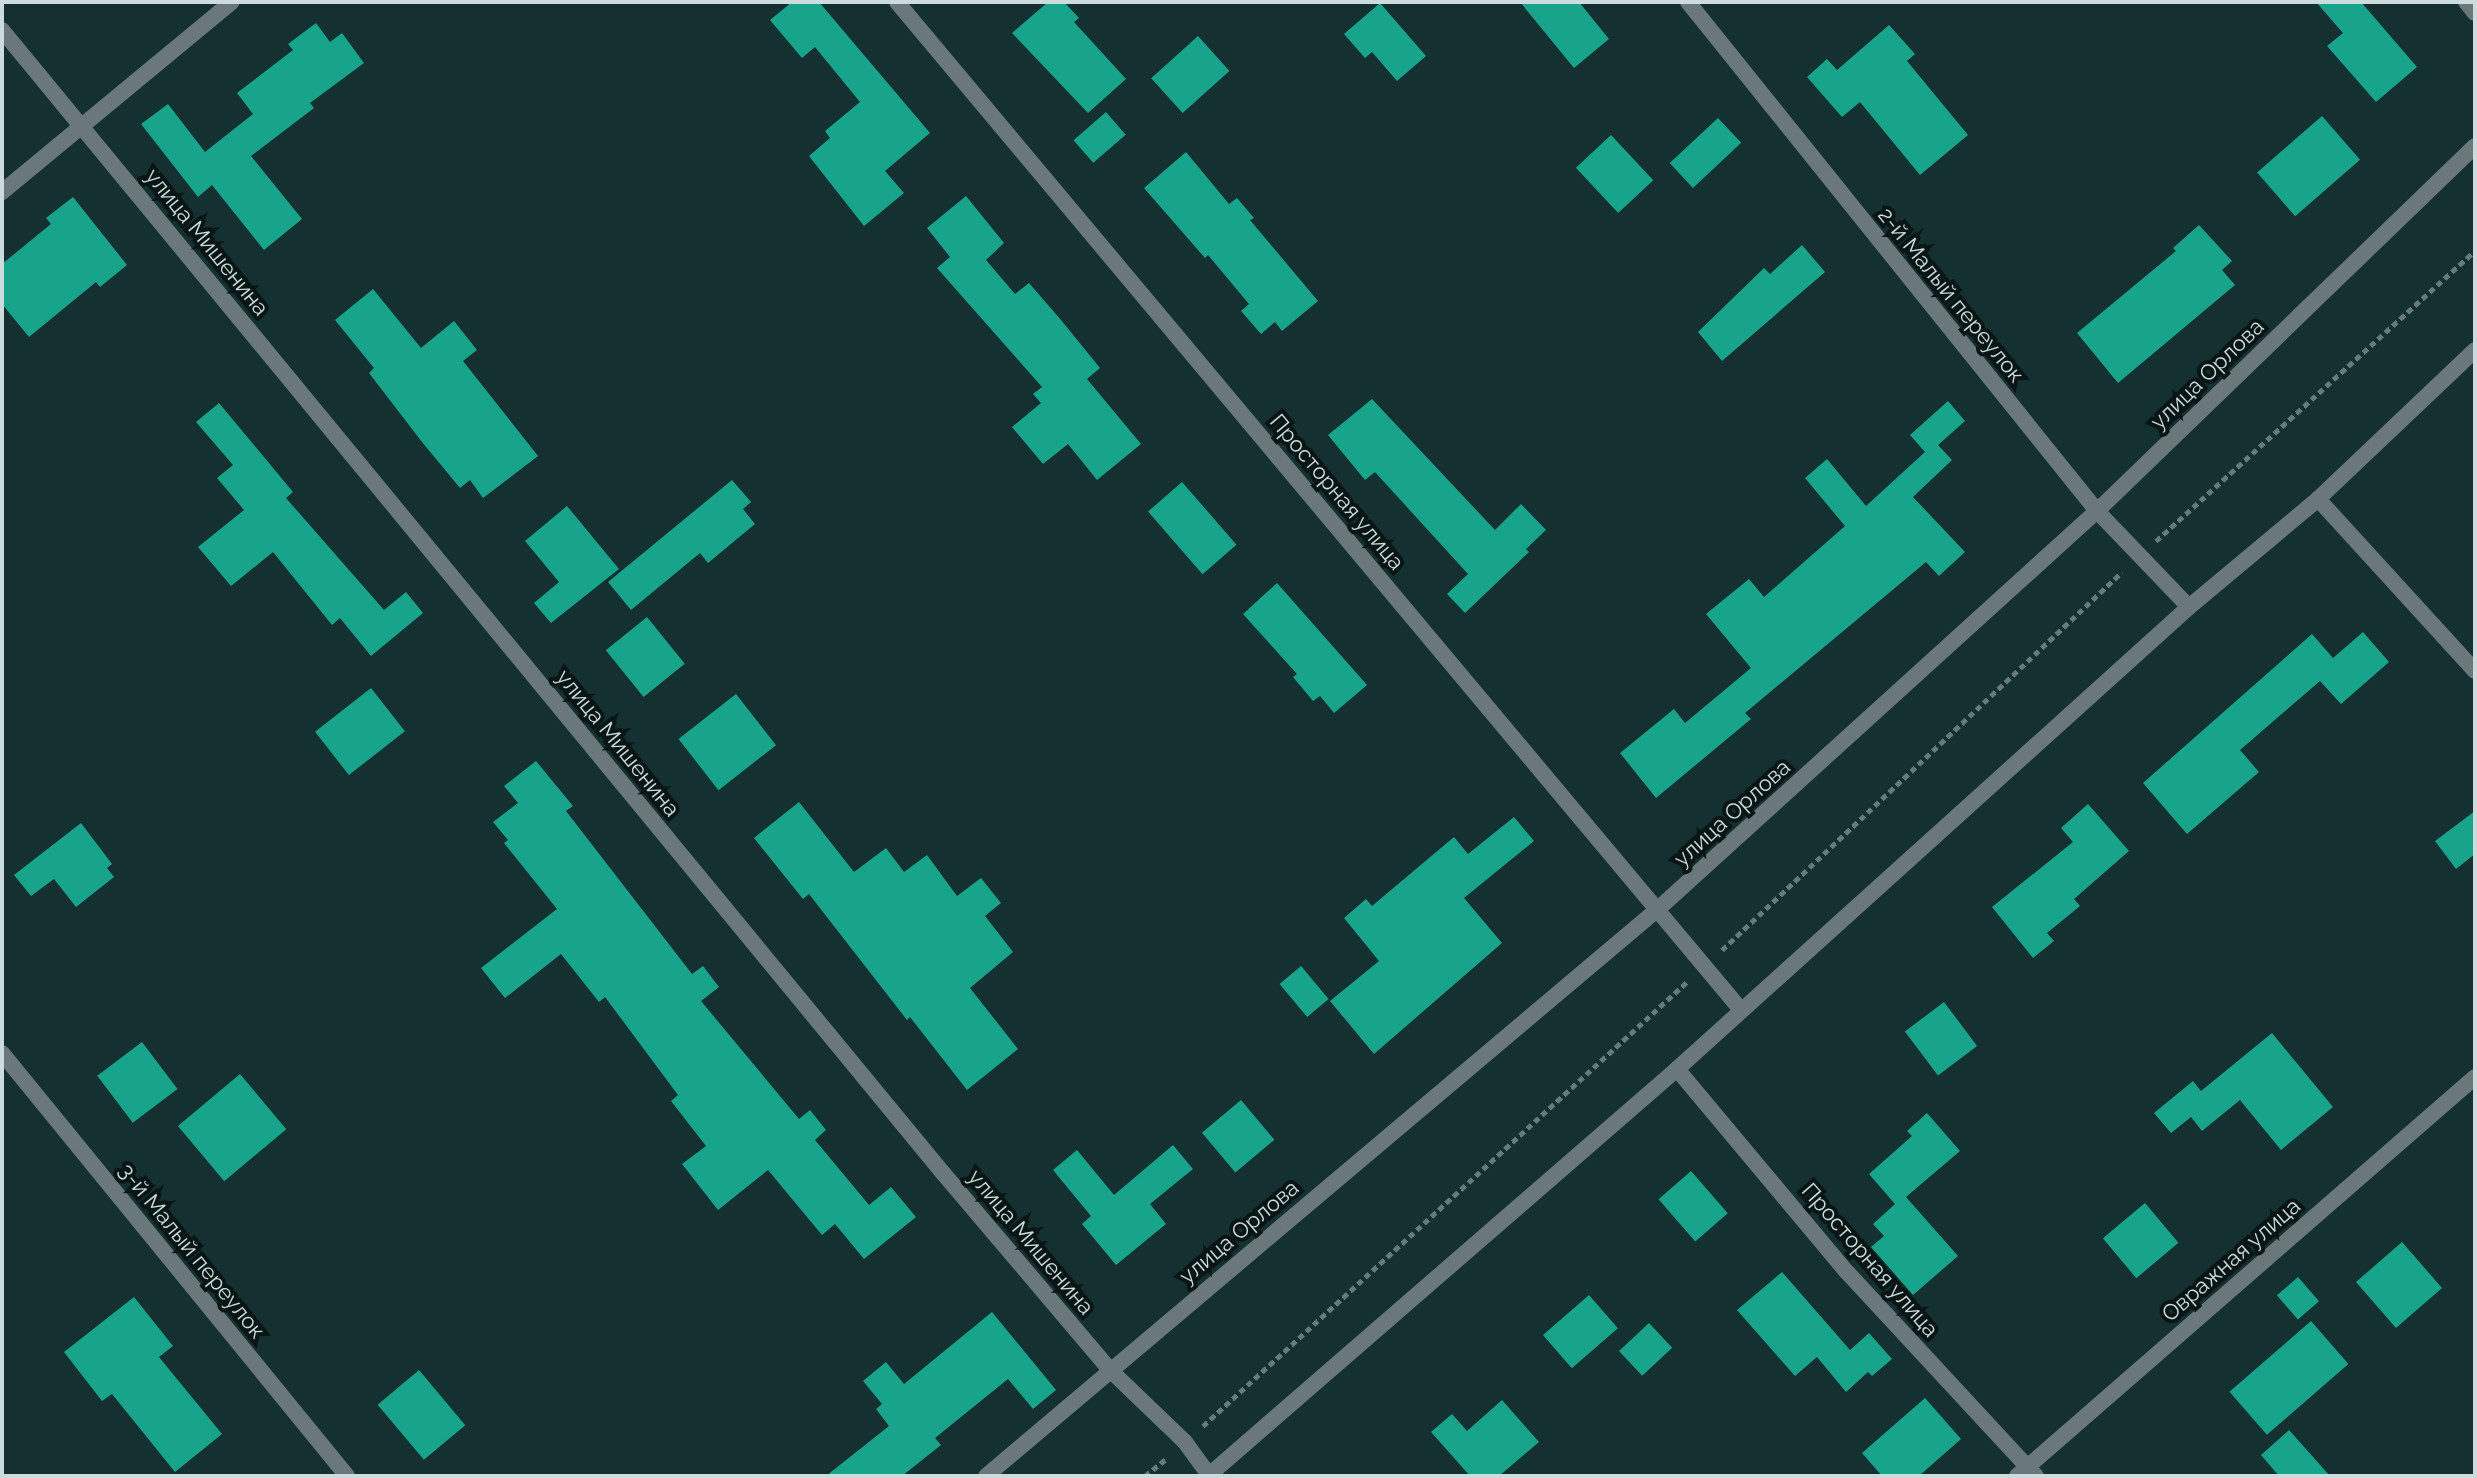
<!DOCTYPE html>
<html>
<head>
<meta charset="utf-8">
<style>
  body { margin:0 }
  #map { position:relative; width:2477px; height:1478px; overflow:hidden; background:#143030; font-family:Raleway,sans-serif }
  div>[style] { position:absolute }
  .building>* { inset:0; background:#17a48b; transform-origin:0 0 }
  .path>* { height:5px; margin-top:-2.5px; transform-origin:0; background:repeating-linear-gradient(90deg,#657b7b 0 6px,transparent 0 10px) }
  .street>* { height:16px; margin:-8px; padding:0 8px; transform-origin:8px; border-radius:8px; background:#6b787b }
  span { translate:-50% -50%; white-space:nowrap; text-align:center; line-height:1.15; -webkit-text-stroke:8px #0a1616; paint-order:stroke }
  .street-label { font-size:22px; color:#ccdbdb }
  .frame { position:absolute; inset:0; border:4px solid #ccdbdb; pointer-events:none }
</style>
</head>
<body>
<div id="map">
  <div class="building">
    <div style="clip-path:polygon(792px 2px,819px 2px,930px 133px,885px 171px,904px 193px,864px 226px,809px 156px,830px 138px,825px 131px,860px 102px,815px 47px,802px 58px,770px 20px)"></div>
    <div style="clip-path:polygon(1048px 2px,1064px 2px,1079px 18px,1074px 22px,1126px 79px,1088px 113px,1012px 33px)"></div>
    <div style="clip-path:polygon(1520px 2px,1579px 2px,1609px 39px,1574px 68px)"></div>
    <div style="clip-path:polygon(2316px 2px,2361px 2px,2417px 67px,2376px 102px,2327px 46px,2343px 33px)"></div>
    <div style="clip-path:polygon(1380px 3px,1426px 56px,1397px 81px,1372px 52px,1365px 58px,1344px 34px)"></div>
    <div style="clip-path:polygon(316px 23px,330px 42px,342px 33px,364px 63px,310px 103px,314px 108px,251px 156px,302px 219px,264px 250px,212px 185px,198px 197px,141px 124px,168px 104px,205px 152px,253px 114px,237px 93px,293px 50px,288px 44px)"></div>
    <div style="clip-path:polygon(1889px 25px,1915px 54px,1907px 61px,1968px 135px,1920px 175px,1860px 102px,1842px 117px,1807px 77px,1827px 59px,1837px 70px)"></div>
    <div style="left:1198px;top:36px;width:47px;height:63px;rotate:48deg"></div>
    <div style="left:1106px;top:112px;width:30px;height:43px;rotate:49deg"></div>
    <div style="left:2322px;top:116px;width:58px;height:86px;rotate:49deg"></div>
    <div style="left:1718px;top:118px;width:34px;height:66px;rotate:47deg"></div>
    <div style="left:1611px;top:135px;width:62px;height:48px;rotate:47deg"></div>
    <div style="clip-path:polygon(1186px 152px,1229px 204px,1237px 198px,1254px 218px,1250px 220px,1318px 301px,1282px 331px,1275px 322px,1261px 334px,1241px 311px,1249px 304px,1208px 255px,1205px 258px,1144px 188px)"></div>
    <div style="clip-path:polygon(966px 196px,1004px 243px,986px 260px,1015px 294px,1029px 283px,1061px 320px,1100px 368px,1087px 379px,1141px 444px,1097px 480px,1068px 444px,1043px 464px,1012px 427px,1041px 403px,1033px 394px,1042px 387px,937px 268px,950px 257px,927px 228px)"></div>
    <div style="clip-path:polygon(73px 197px,127px 265px,100px 287px,96px 282px,29px 337px,2px 304px,2px 264px,51px 224px,46px 218px)"></div>
    <div style="clip-path:polygon(2199px 225px,2232px 261px,2222px 270px,2235px 285px,2118px 383px,2077px 333px,2176px 251px,2173px 248px)"></div>
    <div style="clip-path:polygon(1802px 245px,1825px 272px,1722px 361px,1698px 332px,1764px 268px,1770px 274px)"></div>
    <div style="clip-path:polygon(373px 289px,421px 348px,454px 321px,477px 350px,463px 361px,538px 456px,483px 498px,470px 480px,460px 488px,422px 442px,369px 373px,374px 368px,335px 320px)"></div>
    <div style="clip-path:polygon(1372px 399px,1495px 530px,1521px 504px,1546px 530px,1526px 549px,1529px 552px,1465px 613px,1447px 594px,1468px 574px,1375px 472px,1365px 480px,1328px 435px)"></div>
    <div style="clip-path:polygon(1948px 401px,1965px 421px,1938px 445px,1952px 460px,1913px 497px,1965px 552px,1939px 576px,1926px 562px,1745px 713px,1751px 719px,1656px 798px,1620px 753px,1674px 709px,1685px 723px,1751px 668px,1706px 614px,1749px 579px,1764px 597px,1845px 526px,1805px 478px,1827px 459px,1866px 506px,1925px 452px,1910px 435px)"></div>
    <div style="clip-path:polygon(219px 403px,293px 492px,286px 498px,384px 610px,406px 592px,423px 613px,371px 656px,340px 618px,332px 625px,273px 552px,231px 586px,198px 547px,244px 510px,217px 478px,233px 465px,196px 422px)"></div>
    <div style="clip-path:polygon(732px 480px,751px 502px,743px 509px,755px 524px,708px 563px,700px 553px,631px 610px,608px 582px)"></div>
    <div style="left:1182px;top:482px;width:83px;height:45px;rotate:49deg"></div>
    <div style="clip-path:polygon(567px 506px,619px 569px,551px 623px,534px 603px,559px 582px,525px 541px)"></div>
    <div style="clip-path:polygon(1277px 583px,1367px 685px,1334px 713px,1320px 696px,1313px 701px,1293px 677px,1297px 674px,1243px 614px)"></div>
    <div style="left:647px;top:617px;width:60px;height:53px;rotate:51deg"></div>
    <div style="clip-path:polygon(2363px 632px,2389px 662px,2341px 704px,2320px 681px,2240px 750px,2259px 772px,2187px 834px,2143px 783px,2312px 634px,2333px 658px)"></div>
    <div style="left:371px;top:688px;width:55px;height:71px;rotate:52deg"></div>
    <div style="left:736px;top:694px;width:65px;height:73px;rotate:52deg"></div>
    <div style="clip-path:polygon(536px 761px,573px 806px,566px 811px,692px 974px,703px 966px,719px 987px,701px 1001px,799px 1119px,810px 1110px,826px 1130px,815px 1140px,869px 1205px,891px 1187px,916px 1217px,864px 1259px,835px 1224px,822px 1235px,768px 1170px,718px 1210px,682px 1164px,706px 1146px,671px 1101px,678px 1095px,605px 997px,599px 1002px,561px 954px,505px 998px,481px 968px,557px 909px,504px 843px,508px 840px,493px 822px,518px 803px,504px 786px)"></div>
    <div style="clip-path:polygon(799px 802px,854px 872px,886px 848px,904px 872px,927px 855px,957px 896px,981px 878px,1001px 903px,985px 916px,1013px 952px,970px 988px,1018px 1049px,967px 1090px,910px 1017px,907px 1020px,809px 894px,803px 899px,754px 838px)"></div>
    <div style="clip-path:polygon(2088px 804px,2129px 851px,2074px 899px,2080px 906px,2047px 933px,2054px 941px,2033px 958px,1992px 907px,2073px 842px,2061px 828px)"></div>
    <div style="clip-path:polygon(2475px 811px,2475px 854px,2456px 869px,2435px 841px)"></div>
    <div style="clip-path:polygon(1514px 817px,1534px 841px,1464px 898px,1502px 943px,1374px 1054px,1330px 1001px,1379px 961px,1344px 918px,1366px 899px,1372px 906px,1454px 837px,1468px 854px)"></div>
    <div style="clip-path:polygon(81px 823px,112px 864px,107px 868px,114px 877px,76px 907px,54px 879px,31px 896px,14px 875px)"></div>
    <div style="left:1301px;top:966px;width:43px;height:28px;rotate:50deg"></div>
    <div style="left:1944px;top:1002px;width:55px;height:49px;rotate:53deg"></div>
    <div style="clip-path:polygon(2272px 1033px,2333px 1107px,2281px 1150px,2240px 1100px,2202px 1131px,2191px 1117px,2171px 1133px,2154px 1113px,2193px 1081px,2201px 1091px)"></div>
    <div style="left:142px;top:1042px;width:59px;height:56px;rotate:53deg"></div>
    <div style="left:240px;top:1074px;width:72px;height:81px;rotate:50deg"></div>
    <div style="left:1241px;top:1100px;width:52px;height:51px;rotate:50deg"></div>
    <div style="clip-path:polygon(1927px 1113px,1960px 1151px,1906px 1197px,1958px 1256px,1913px 1295px,1871px 1247px,1884px 1236px,1873px 1224px,1895px 1204px,1869px 1174px,1912px 1136px,1907px 1131px)"></div>
    <div style="clip-path:polygon(1173px 1145px,1193px 1169px,1150px 1204px,1166px 1224px,1116px 1265px,1082px 1224px,1091px 1216px,1053px 1170px,1077px 1150px,1114px 1195px)"></div>
    <div style="left:1691px;top:1171px;width:56px;height:43px;rotate:49deg"></div>
    <div style="left:2145px;top:1203px;width:52px;height:55px;rotate:50deg"></div>
    <div style="left:2402px;top:1242px;width:61px;height:61px;rotate:49deg"></div>
    <div style="clip-path:polygon(1782px 1272px,1850px 1350px,1869px 1333px,1892px 1359px,1872px 1376px,1868px 1372px,1846px 1392px,1817px 1357px,1795px 1376px,1737px 1310px)"></div>
    <div style="left:2298px;top:1277px;width:32px;height:28px;rotate:49deg"></div>
    <div style="left:1589px;top:1295px;width:44px;height:61px;rotate:49deg"></div>
    <div style="clip-path:polygon(134px 1297px,173px 1346px,159px 1357px,222px 1434px,175px 1472px,112px 1394px,102px 1401px,64px 1352px)"></div>
    <div style="clip-path:polygon(992px 1312px,1056px 1390px,1033px 1409px,1008px 1379px,935px 1438px,941px 1445px,902px 1476px,826px 1476px,889px 1426px,876px 1409px,882px 1404px,863px 1381px,886px 1362px,904px 1384px)"></div>
    <div style="left:2311px;top:1321px;width:57px;height:108px;rotate:49deg"></div>
    <div style="left:1649px;top:1323px;width:34px;height:41px;rotate:47deg"></div>
    <div style="left:419px;top:1370px;width:72px;height:54px;rotate:50deg"></div>
    <div style="clip-path:polygon(1925px 1398px,1961px 1439px,1919px 1476px,1882px 1476px,1862px 1453px)"></div>
    <div style="clip-path:polygon(1502px 1400px,1539px 1442px,1499px 1476px,1470px 1476px,1431px 1432px,1452px 1414px,1467px 1431px)"></div>
    <div style="clip-path:polygon(2289px 1430px,2330px 1476px,2279px 1476px,2261px 1455px)"></div>
  </div>
  <div class="path">
    <div style="left:2156px;top:541px;width:431px;rotate:-42.3deg"></div>
    <div style="left:1722px;top:950px;width:550px;rotate:-43.38deg"></div>
    <div style="left:1203px;top:1426px;width:658px;rotate:-42.54deg"></div>
    <div style="left:1145px;top:1476px;width:27px;rotate:-39deg"></div>
  </div>
  <div class="street">
    <div style="left:897px;top:2px;width:1315px;rotate:50.06deg"></div>
    <div style="left:1688px;top:2px;width:653px;rotate:51.22deg"></div>
    <div style="left:2097px;top:511px;width:133px;rotate:46.2deg"></div>
    <div style="left:2466px;top:2px;width:14px;rotate:51deg"></div>
    <div style="left:2px;top:30px;width:1481px;rotate:50.54deg"></div>
    <div style="left:943px;top:1173px;width:257px;rotate:49.7deg"></div>
    <div style="left:1109px;top:1369px;width:105px;rotate:43.8deg"></div>
    <div style="left:1185px;top:1442px;width:41px;rotate:54deg"></div>
    <div style="left:2px;top:192px;width:298px;rotate:-39.6deg"></div>
    <div style="left:2318px;top:499px;width:233px;rotate:47.6deg"></div>
    <div style="left:2px;top:1053px;width:546px;rotate:50.8deg"></div>
    <div style="left:1677px;top:1069px;width:265px;rotate:50.1deg"></div>
    <div style="left:1847px;top:1272px;width:278px;rotate:47.2deg"></div>
    <div style="left:986px;top:1476px;width:879px;rotate:-40.16deg"></div>
    <div style="left:1658px;top:909px;width:593px;rotate:-42.2deg"></div>
    <div style="left:2097px;top:511px;width:525px;rotate:-44deg"></div>
    <div style="left:1208px;top:1476px;width:621px;rotate:-40.95deg"></div>
    <div style="left:1677px;top:1069px;width:690px;rotate:-42.06deg"></div>
    <div style="left:2189px;top:607px;width:168px;rotate:-39.9deg"></div>
    <div style="left:2318px;top:499px;width:216px;rotate:-43.5deg"></div>
    <div style="left:2017px;top:1476px;width:607px;rotate:-41.06deg"></div>
  </div>
  <div class="street-label">
    <span style="left:207px;top:242px;rotate:51deg">улица Мишенина</span>
    <span style="left:1951px;top:295px;rotate:51deg">2-й Малый переулок</span>
    <span style="left:2207px;top:374px;rotate:-44deg">улица Орлова</span>
    <span style="left:1337px;top:492px;rotate:50deg">Просторная улица</span>
    <span style="left:618px;top:743px;rotate:51deg">улица Мишенина</span>
    <span style="left:1732px;top:813px;rotate:-42deg">улица Орлова</span>
    <span style="left:1239px;top:1232px;rotate:-40deg">улица Орлова</span>
    <span style="left:1031px;top:1242px;rotate:50deg">улица Мишенина</span>
    <span style="left:192px;top:1251px;rotate:51deg">3-й Малый переулок</span>
    <span style="left:1870px;top:1260px;rotate:49deg">Просторная улица</span>
    <span style="left:2231px;top:1260px;rotate:-41deg">Овражная улица</span>
  </div>
  <div class="frame"></div>
</div>
</body>
</html>
